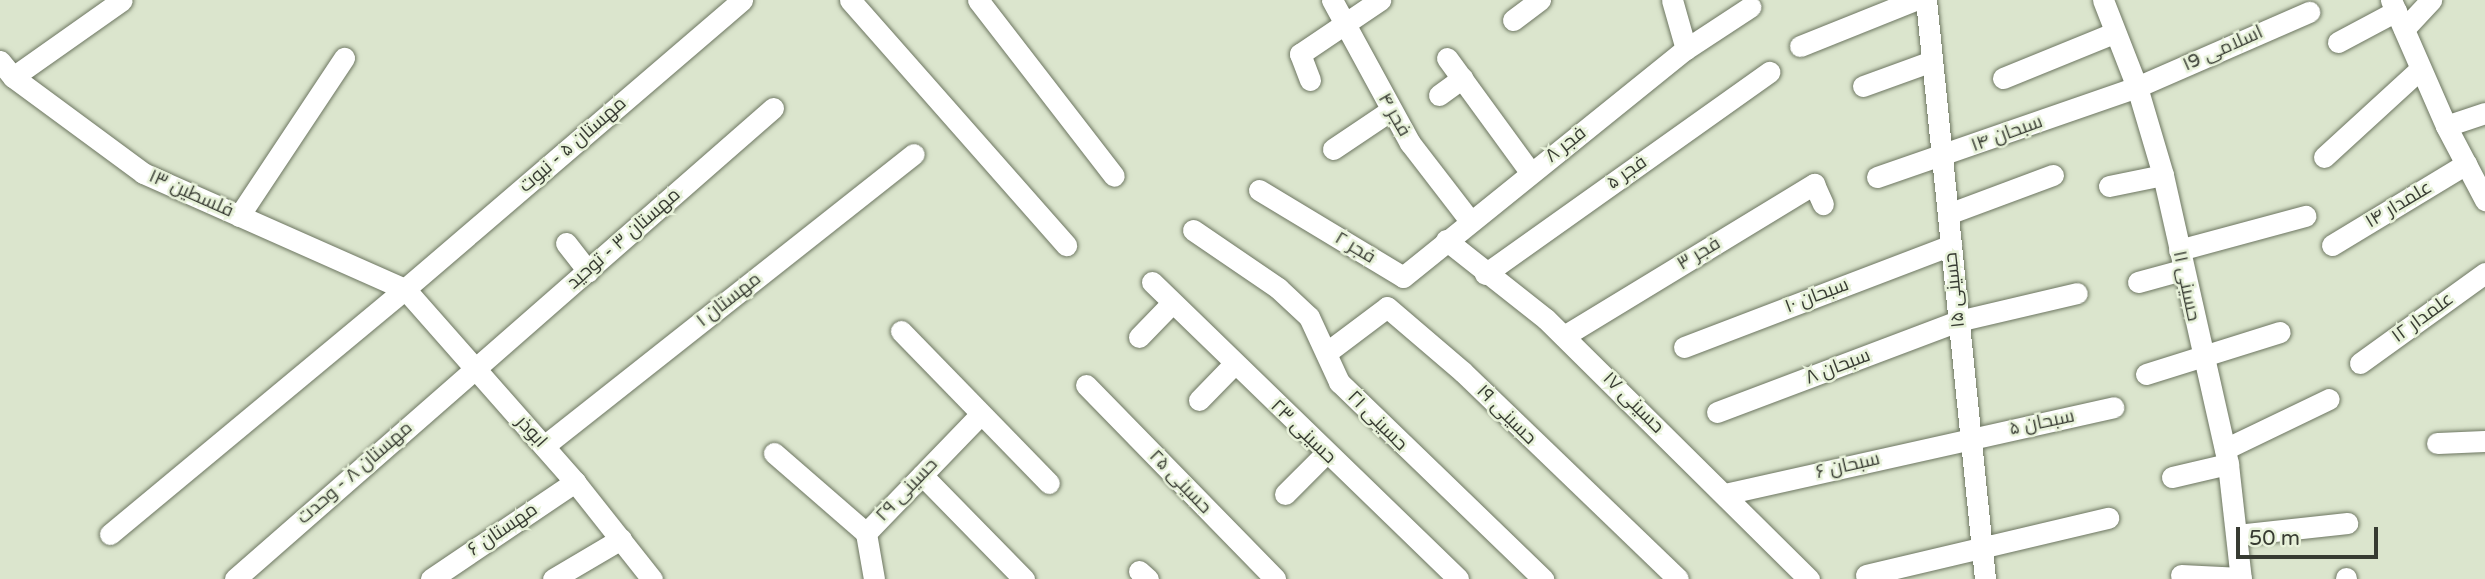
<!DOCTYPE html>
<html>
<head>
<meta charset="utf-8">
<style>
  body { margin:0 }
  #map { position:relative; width:2485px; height:579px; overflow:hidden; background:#dbe5cd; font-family:"Varela Round",Cairo,sans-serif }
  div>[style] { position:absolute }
  .roads { filter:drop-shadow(0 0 2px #6d7661) drop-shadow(0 0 2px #6d7661) }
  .minor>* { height:21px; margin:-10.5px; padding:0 10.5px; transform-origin:10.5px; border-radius:10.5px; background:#fff }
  span { translate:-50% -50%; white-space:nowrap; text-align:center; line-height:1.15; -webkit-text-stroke:5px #e8f2da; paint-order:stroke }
  .street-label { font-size:19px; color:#373b32 }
  .scale { position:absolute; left:2236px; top:527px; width:142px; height:32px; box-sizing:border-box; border:4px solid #373b32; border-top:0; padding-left:9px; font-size:21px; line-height:24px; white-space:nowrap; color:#373b32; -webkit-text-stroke:5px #e8f2da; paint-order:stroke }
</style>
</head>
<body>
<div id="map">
  <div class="roads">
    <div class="minor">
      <div style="left:850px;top:0;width:327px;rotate:48.6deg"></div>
      <div style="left:978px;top:0;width:222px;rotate:52.3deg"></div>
      <div style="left:1332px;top:0;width:163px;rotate:61.4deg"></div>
      <div style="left:1410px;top:143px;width:98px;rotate:52.4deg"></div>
      <div style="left:1672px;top:0;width:51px;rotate:74.1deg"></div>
      <div style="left:1926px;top:0;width:582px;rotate:84.18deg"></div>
      <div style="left:2103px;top:0;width:93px;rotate:68.7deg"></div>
      <div style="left:2137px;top:87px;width:92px;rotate:73.5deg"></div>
      <div style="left:2163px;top:175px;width:296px;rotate:77.3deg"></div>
      <div style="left:2228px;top:464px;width:116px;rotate:83.6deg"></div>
      <div style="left:2391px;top:0;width:137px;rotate:66.4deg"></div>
      <div style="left:2446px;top:126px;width:84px;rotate:62.2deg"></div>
      <div style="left:1513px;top:20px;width:34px;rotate:-37deg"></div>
      <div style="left:2404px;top:29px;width:40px;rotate:-47deg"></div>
      <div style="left:2338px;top:42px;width:66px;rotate:-28.1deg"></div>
      <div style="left:1800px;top:46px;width:124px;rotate:-21.8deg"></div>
      <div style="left:1447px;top:58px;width:142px;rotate:53.9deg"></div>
      <div style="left:0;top:61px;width:21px;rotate:51deg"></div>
      <div style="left:13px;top:77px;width:162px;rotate:36.4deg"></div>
      <div style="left:143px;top:173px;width:287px;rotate:23.9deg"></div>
      <div style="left:405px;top:289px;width:257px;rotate:48.6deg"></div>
      <div style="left:575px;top:482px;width:124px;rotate:51.6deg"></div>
      <div style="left:13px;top:77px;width:133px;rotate:-35.2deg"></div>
      <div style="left:2003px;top:78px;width:120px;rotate:-22.1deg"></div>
      <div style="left:1310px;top:80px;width:28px;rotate:-111deg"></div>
      <div style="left:1300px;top:54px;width:97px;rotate:-34deg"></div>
      <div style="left:1863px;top:86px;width:73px;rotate:-19.9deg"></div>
      <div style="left:1439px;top:95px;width:29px;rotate:-36deg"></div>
      <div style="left:2446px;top:126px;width:41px;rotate:-18.4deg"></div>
      <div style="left:1333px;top:149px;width:70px;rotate:-33.9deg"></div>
      <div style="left:2324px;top:157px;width:130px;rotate:-42.5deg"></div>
      <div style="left:1877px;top:177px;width:275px;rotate:-19.1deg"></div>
      <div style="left:2137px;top:87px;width:188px;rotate:-23.6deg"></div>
      <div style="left:2109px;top:186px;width:55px;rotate:-11.5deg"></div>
      <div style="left:1259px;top:190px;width:168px;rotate:31.1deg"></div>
      <div style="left:1403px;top:277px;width:363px;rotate:-38.9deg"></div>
      <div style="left:1686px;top:49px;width:77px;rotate:-33.3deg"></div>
      <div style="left:1948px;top:214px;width:112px;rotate:-20.4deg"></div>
      <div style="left:239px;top:216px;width:190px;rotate:-56.4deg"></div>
      <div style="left:1193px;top:230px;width:103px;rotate:34.3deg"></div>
      <div style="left:1278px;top:288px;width:42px;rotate:43.1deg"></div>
      <div style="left:1309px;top:317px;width:72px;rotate:65.2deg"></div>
      <div style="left:1339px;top:382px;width:284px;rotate:44deg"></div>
      <div style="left:1446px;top:240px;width:127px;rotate:38.3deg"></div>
      <div style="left:1546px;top:319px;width:370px;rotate:44.7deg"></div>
      <div style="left:566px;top:243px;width:36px;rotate:52deg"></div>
      <div style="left:2332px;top:245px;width:157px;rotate:-31.2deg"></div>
      <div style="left:2179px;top:250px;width:131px;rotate:-15.1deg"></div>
      <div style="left:1485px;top:274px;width:349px;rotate:-35.4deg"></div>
      <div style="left:1152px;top:282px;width:426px;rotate:44.1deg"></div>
      <div style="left:2138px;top:282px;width:46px;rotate:-15.3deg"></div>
      <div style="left:901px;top:331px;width:212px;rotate:45.8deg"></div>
      <div style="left:1564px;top:336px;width:293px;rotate:-31.3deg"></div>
      <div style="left:1814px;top:184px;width:22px;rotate:66deg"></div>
      <div style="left:1139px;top:337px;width:47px;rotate:-45.9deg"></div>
      <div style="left:1684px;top:347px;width:286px;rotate:-20.9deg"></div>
      <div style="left:1326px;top:353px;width:76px;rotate:-37deg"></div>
      <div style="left:1387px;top:307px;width:100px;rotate:40.5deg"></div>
      <div style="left:1463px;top:372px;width:298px;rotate:43.9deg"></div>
      <div style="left:2360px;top:363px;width:154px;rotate:-35.8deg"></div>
      <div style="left:2146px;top:374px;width:140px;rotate:-17.4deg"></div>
      <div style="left:1086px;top:385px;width:271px;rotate:45.7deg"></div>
      <div style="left:1199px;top:400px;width:49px;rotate:-45.8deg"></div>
      <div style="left:1717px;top:412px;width:258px;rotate:-20.7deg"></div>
      <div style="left:1958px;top:321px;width:122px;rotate:-13.2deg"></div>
      <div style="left:2437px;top:443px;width:48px;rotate:-2.4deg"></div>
      <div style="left:544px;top:446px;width:471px;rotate:-38.3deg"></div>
      <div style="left:2225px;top:449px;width:115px;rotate:-25.7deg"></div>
      <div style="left:774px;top:453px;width:122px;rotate:41deg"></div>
      <div style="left:922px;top:475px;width:146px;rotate:45.6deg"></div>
      <div style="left:2172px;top:477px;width:57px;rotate:-13.1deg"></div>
      <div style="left:1285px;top:494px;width:57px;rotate:-45deg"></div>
      <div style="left:1725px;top:494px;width:398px;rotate:-12.6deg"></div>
      <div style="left:110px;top:534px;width:383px;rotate:-39.7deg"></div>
      <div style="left:405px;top:289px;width:444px;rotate:-40.6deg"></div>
      <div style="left:2237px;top:535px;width:111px;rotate:-6.2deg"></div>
      <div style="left:1139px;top:571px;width:12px;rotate:42deg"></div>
      <div style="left:1866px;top:575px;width:249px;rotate:-13.3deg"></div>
      <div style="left:2181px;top:575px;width:60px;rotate:2.9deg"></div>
      <div style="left:235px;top:579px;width:715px;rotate:-41.2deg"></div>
      <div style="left:431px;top:579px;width:174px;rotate:-34deg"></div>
      <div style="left:553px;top:579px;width:79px;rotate:-30.5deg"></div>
      <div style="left:874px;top:579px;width:47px;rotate:-99.9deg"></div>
      <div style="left:866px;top:533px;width:165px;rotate:-46deg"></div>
      <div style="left:2346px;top:579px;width:1px;rotate:-90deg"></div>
    </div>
  </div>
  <div class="street-label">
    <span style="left:2223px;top:49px;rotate:-24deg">اسلامی ۱9</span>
    <span style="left:1394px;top:115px;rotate:60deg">فجر ۴</span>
    <span style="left:2007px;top:134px;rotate:-20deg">سبحان ۱۴</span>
    <span style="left:573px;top:145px;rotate:-41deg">مهستان ۵ - نبوت</span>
    <span style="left:1566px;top:145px;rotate:-38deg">فجر ۸</span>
    <span style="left:1627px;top:173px;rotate:-35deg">فجر ۵</span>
    <span style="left:191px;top:194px;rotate:24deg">فلسطین ۱۳</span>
    <span style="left:2399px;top:205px;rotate:-31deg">علمدار ۱۴</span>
    <span style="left:624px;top:239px;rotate:-41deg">مهستان ۳ - توحید</span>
    <span style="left:1355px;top:248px;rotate:31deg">فجر ۲</span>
    <span style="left:1699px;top:254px;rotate:-31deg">فجر ۳</span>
    <span style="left:2186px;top:286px;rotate:78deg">حسینی ۱۱</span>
    <span style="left:1955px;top:290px;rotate:-96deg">حسینی ۱۵</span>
    <span style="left:1817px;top:296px;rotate:-21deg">سبحان ۱۰</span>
    <span style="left:729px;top:300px;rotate:-38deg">مهستان ۱</span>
    <span style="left:2423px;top:318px;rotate:-36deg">علمدار ۱۲</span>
    <span style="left:1838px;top:367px;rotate:-21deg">سبحان ۸</span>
    <span style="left:1633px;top:403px;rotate:45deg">حسینی ۱۷</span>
    <span style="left:1506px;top:415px;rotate:45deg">حسینی ۱۹</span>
    <span style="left:1377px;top:421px;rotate:45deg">حسینی ۲۱</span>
    <span style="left:2042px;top:423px;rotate:-12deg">سبحان ۵</span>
    <span style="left:531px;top:432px;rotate:48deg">ابوذر</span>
    <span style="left:1303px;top:432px;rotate:44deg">حسینی ۲۳</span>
    <span style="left:1848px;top:466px;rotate:-13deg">سبحان ۶</span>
    <span style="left:355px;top:473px;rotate:-41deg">مهستان ۸ - وحدت</span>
    <span style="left:1180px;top:482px;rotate:46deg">حسینی ۲۵</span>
    <span style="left:907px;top:490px;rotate:-46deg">حسینی ۲۹</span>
    <span style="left:503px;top:530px;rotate:-34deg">مهستان ۶</span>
  </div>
  <div class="scale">50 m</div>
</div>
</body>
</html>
